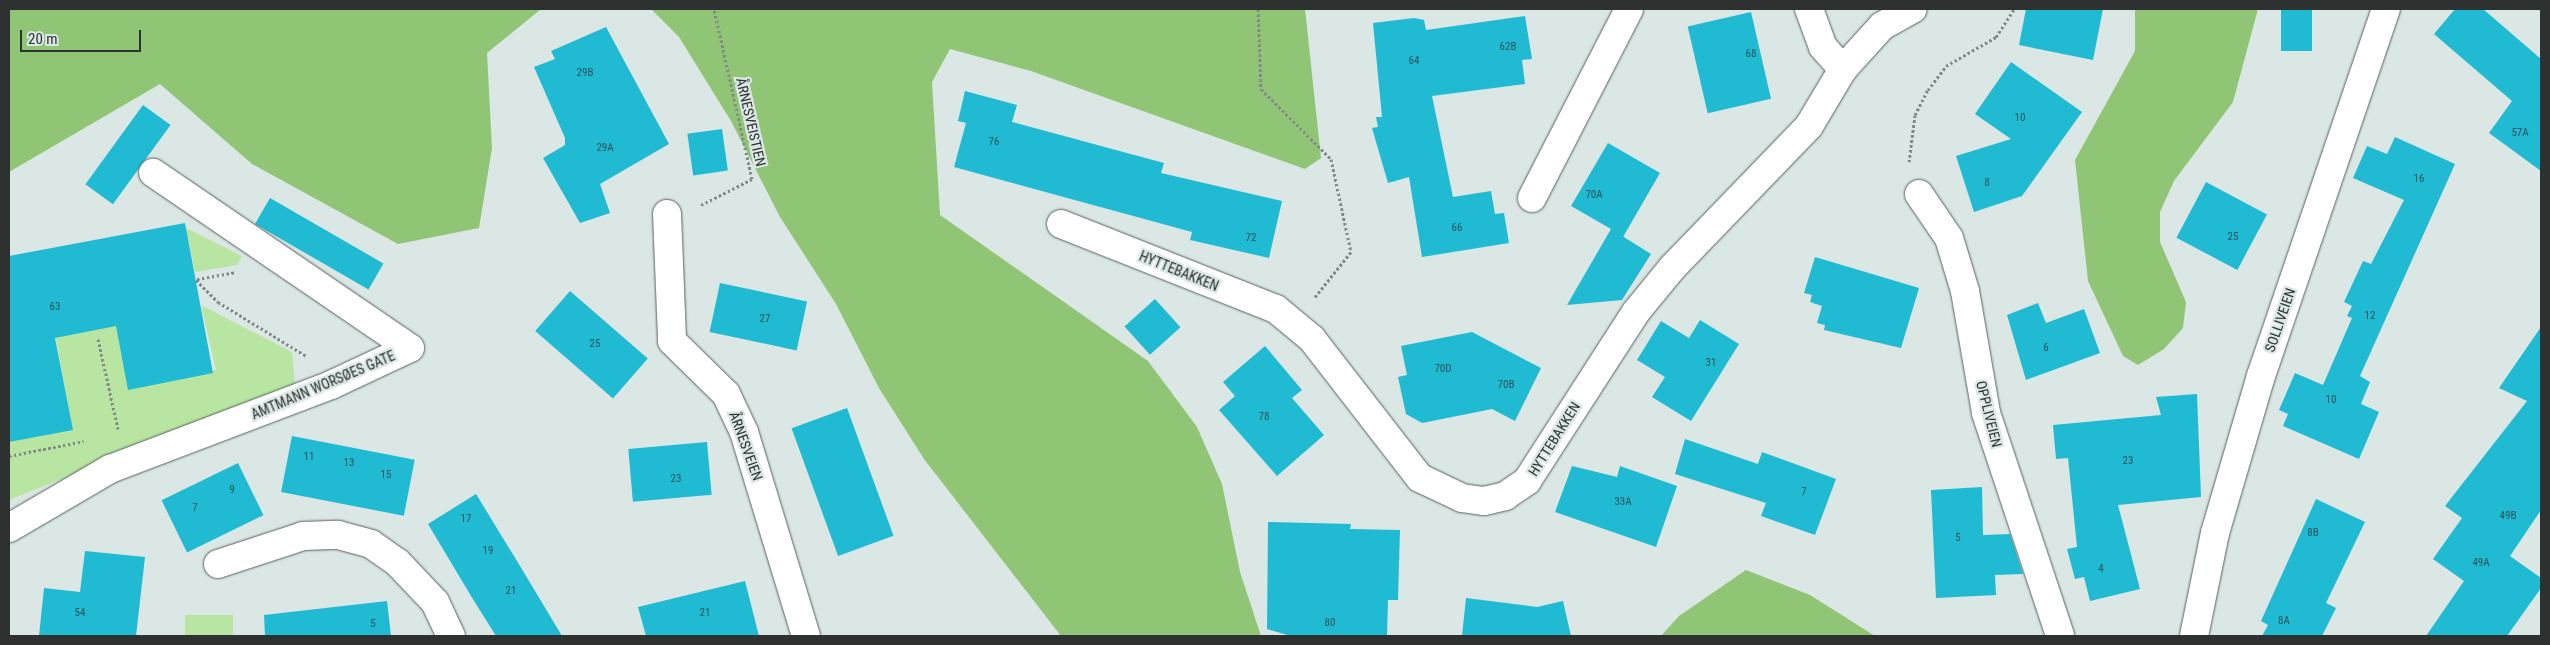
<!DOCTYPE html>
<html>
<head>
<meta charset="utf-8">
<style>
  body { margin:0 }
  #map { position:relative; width:2550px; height:645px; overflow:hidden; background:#dae7e5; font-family:"Roboto Condensed",sans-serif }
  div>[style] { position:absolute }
  .green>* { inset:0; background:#b8e6a2; transform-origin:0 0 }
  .forest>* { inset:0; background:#90c576 }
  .building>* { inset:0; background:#20bad2; transform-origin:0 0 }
  .path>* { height:3px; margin-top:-1.5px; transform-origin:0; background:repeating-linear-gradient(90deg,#828a89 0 2.5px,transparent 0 5px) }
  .roads { filter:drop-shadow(0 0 1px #566260) drop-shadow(0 0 1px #566260) }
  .minor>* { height:28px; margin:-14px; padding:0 14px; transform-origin:14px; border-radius:14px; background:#fff }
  span { translate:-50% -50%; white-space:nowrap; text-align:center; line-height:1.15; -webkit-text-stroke:4.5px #dae7e5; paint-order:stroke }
  .number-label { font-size:11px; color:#2a5459 }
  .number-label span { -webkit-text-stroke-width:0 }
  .street-label { font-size:14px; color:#2d3231 }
  .frame { position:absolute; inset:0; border:10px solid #2d3231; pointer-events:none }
  .scale { position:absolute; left:20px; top:30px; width:121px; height:22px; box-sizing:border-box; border:2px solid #2d3231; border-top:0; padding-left:6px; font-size:15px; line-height:18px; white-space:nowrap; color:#2d3231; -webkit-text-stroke:4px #dae7e5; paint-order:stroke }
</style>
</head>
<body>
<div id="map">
  <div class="green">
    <div style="clip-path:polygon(186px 228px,242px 256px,237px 265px,195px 272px)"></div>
    <div style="clip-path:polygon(201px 305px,292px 352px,295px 386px,9px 500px,9px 431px,71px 419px,53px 323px,117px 311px,131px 384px,216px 370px)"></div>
    <div style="left:185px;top:615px;width:48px;height:21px"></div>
  </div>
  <div class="forest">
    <div style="clip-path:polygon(9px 9px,541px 9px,487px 53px,492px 148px,479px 228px,398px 244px,252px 164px,160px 84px,9px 172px)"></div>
    <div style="clip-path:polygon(651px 9px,1305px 9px,1321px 158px,1305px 169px,1031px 71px,950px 49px,932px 82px,940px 215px,1148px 361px,1197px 427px,1222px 484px,1240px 572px,1261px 636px,1061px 636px,924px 459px,879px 388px,836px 304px,780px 217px,731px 121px,679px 37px)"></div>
    <div style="clip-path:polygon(2135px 9px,2258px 9px,2233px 102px,2174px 181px,2160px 212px,2160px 242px,2186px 302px,2183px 328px,2164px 349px,2138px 365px,2123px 356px,2088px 281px,2075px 160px,2135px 51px)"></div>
    <div style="clip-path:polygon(1746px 570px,1810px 595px,1875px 636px,1661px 636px,1679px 616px)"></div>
  </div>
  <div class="building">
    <div style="clip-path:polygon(2026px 9px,2103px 9px,2093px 60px,2019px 45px)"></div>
    <div style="left:2281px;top:9px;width:31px;height:42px"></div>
    <div style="clip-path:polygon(2455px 9px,2483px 9px,2541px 59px,2541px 171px,2489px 133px,2512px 101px,2434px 34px)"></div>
    <div style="left:1751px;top:12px;width:89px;height:65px;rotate:77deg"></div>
    <div style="clip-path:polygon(1525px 16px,1532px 59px,1522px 60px,1525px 84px,1432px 96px,1453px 197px,1491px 191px,1495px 214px,1504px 213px,1509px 243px,1422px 257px,1409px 177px,1388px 183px,1372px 128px,1378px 127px,1376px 117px,1382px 117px,1373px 23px,1414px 18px,1424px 20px,1426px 30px)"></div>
    <div style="clip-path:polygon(606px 27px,669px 144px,600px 184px,610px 213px,580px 223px,543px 158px,565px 145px,565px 138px,534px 67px,555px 59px,551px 51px)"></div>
    <div style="clip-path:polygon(2011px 62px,2082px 112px,2022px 196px,1974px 212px,1956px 156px,2011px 139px,1975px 114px)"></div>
    <div style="clip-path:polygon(965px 91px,1017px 105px,1012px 122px,1164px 163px,1161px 173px,1282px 201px,1269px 258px,1190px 240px,1192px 232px,954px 167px,966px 123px,958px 121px)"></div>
    <div style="left:143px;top:105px;width:34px;height:98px;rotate:36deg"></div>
    <div style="left:722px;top:129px;width:42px;height:35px;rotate:82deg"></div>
    <div style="clip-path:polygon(2395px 137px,2455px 164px,2360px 376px,2370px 382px,2361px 404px,2379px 412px,2359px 459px,2283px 426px,2288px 414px,2279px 410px,2295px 373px,2323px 385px,2352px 318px,2347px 316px,2352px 306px,2344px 302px,2363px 261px,2371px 264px,2404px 200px,2353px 178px,2367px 146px,2387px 154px)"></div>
    <div style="clip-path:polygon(1608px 143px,1660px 173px,1623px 237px,1619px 234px,1651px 254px,1622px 300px,1567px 305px,1611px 229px,1571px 206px)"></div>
    <div style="left:2206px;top:182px;width:69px;height:63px;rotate:28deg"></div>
    <div style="left:270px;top:198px;width:131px;height:30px;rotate:30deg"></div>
    <div style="clip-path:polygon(185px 223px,213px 373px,128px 390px,116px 326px,55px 338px,73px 430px,9px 442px,9px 256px)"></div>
    <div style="clip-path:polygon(1815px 257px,1919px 288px,1901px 348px,1824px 330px,1825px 325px,1817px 323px,1822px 306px,1810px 302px,1812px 295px,1804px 293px)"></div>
    <div style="left:720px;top:283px;width:89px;height:50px;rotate:12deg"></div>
    <div style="left:570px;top:291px;width:103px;height:53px;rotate:41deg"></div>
    <div style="left:1155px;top:299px;width:38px;height:41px;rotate:48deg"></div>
    <div style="clip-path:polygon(2038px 303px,2046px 323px,2084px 309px,2100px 353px,2026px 380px,2007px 315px)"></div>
    <div style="clip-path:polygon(1700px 320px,1739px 344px,1691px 421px,1652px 397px,1665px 377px,1637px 360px,1661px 321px,1689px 338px)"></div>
    <div style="clip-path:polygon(2541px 327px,2541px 510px,2510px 556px,2541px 578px,2541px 588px,2507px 636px,2426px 636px,2464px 581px,2433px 559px,2462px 518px,2445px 506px,2527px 401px,2499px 388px)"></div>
    <div style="clip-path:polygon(1472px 332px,1541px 368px,1515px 421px,1492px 409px,1422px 423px,1406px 414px,1398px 377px,1407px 375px,1401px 346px)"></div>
    <div style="clip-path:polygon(1265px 346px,1302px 390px,1292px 398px,1324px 435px,1277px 476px,1219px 410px,1235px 396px,1223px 382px)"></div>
    <div style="clip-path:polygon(2197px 394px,2201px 497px,2118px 505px,2140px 589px,2090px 601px,2084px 577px,2075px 579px,2067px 549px,2077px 547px,2068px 458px,2056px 459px,2053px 425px,2161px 415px,2156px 397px)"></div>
    <div style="left:847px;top:408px;width:136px;height:59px;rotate:70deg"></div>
    <div style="left:292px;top:436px;width:125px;height:57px;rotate:11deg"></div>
    <div style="clip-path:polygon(1685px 439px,1758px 464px,1762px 452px,1836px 479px,1815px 535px,1761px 516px,1766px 503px,1675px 474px)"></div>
    <div style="left:707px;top:442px;width:53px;height:79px;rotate:85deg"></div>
    <div style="left:238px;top:463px;width:58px;height:85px;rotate:64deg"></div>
    <div style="clip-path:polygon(1572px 466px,1617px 477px,1620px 466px,1677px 486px,1656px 547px,1555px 512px)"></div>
    <div style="clip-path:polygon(1982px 487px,1983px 535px,2010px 534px,2023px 574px,1995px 575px,1996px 595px,1936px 598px,1931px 490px)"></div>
    <div style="clip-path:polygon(476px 494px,520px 566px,562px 636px,496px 636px,471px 596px,428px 524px)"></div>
    <div style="clip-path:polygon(2316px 499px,2365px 522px,2326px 603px,2336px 608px,2322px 636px,2262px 636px,2268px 625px,2261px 621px)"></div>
    <div style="clip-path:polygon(1268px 522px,1351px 524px,1350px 529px,1400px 530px,1398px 600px,1388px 600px,1387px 636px,1291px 636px,1267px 629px)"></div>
    <div style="clip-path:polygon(85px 551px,145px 557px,136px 636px,39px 636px,44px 588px,80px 592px)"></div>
    <div style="clip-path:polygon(745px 581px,759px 636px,646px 636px,638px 607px)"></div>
    <div style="clip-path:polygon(1466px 598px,1537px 607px,1563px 601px,1571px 636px,1462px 636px)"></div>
    <div style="clip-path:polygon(387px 601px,391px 636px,265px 636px,264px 615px)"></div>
  </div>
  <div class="path">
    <div style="left:1258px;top:9px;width:80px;rotate:87.9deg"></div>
    <div style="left:1261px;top:89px;width:99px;rotate:45deg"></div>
    <div style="left:1331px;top:159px;width:95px;rotate:77.9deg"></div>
    <div style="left:1351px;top:252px;width:58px;rotate:128.7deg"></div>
    <div style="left:1909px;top:162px;width:47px;rotate:-82.7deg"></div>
    <div style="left:1915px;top:115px;width:28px;rotate:-63deg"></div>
    <div style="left:1928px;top:90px;width:30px;rotate:-53deg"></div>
    <div style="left:1946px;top:66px;width:58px;rotate:-30.1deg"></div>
    <div style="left:1996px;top:37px;width:33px;rotate:-57deg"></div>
    <div style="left:701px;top:205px;width:57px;rotate:-27deg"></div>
    <div style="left:752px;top:179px;width:174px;rotate:-102.6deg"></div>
    <div style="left:197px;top:279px;width:39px;rotate:-10deg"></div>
    <div style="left:196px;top:280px;width:31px;rotate:45deg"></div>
    <div style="left:218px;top:302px;width:103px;rotate:31.5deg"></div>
    <div style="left:98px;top:339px;width:92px;rotate:77.5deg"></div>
    <div style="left:9px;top:456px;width:76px;rotate:-11.3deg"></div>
  </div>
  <div class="roads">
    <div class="minor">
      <div style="left:1809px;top:9px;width:40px;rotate:69.8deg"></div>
      <div style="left:1823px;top:47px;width:30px;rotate:48deg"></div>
      <div style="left:1919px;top:194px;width:53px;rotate:55.7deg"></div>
      <div style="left:1949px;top:238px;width:55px;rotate:73.2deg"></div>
      <div style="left:1965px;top:291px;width:124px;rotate:80.2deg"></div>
      <div style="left:1986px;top:413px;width:235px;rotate:71.6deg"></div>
      <div style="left:1532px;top:198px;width:212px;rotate:-62.8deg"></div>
      <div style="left:667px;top:214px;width:127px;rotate:87.7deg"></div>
      <div style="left:672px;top:341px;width:76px;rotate:44.5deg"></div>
      <div style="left:726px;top:394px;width:42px;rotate:64.7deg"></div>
      <div style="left:744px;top:432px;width:213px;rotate:73.1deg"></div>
      <div style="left:1061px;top:224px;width:231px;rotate:21.6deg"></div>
      <div style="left:1276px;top:309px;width:47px;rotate:39.8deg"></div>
      <div style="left:1312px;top:339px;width:176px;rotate:52.2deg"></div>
      <div style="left:1420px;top:478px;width:47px;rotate:25.5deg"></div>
      <div style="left:1462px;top:498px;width:22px;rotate:8deg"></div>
      <div style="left:1484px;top:501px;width:22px;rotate:-13deg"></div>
      <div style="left:1505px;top:496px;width:27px;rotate:-34deg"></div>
      <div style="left:1527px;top:481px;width:201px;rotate:-57.2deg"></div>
      <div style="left:1636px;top:312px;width:57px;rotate:-50.7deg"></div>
      <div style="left:1672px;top:268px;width:197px;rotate:-46deg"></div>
      <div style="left:1809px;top:126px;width:66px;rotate:-59.2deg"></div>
      <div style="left:1843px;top:69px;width:58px;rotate:-47.8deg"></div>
      <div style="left:1882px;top:26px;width:35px;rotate:-29deg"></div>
      <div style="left:9px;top:528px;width:117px;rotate:-30.3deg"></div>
      <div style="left:110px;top:469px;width:236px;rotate:-20.8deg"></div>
      <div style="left:331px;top:385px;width:87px;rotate:-25.1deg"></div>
      <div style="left:410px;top:348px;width:311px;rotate:-145.7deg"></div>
      <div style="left:218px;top:564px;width:89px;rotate:-18.2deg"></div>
      <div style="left:303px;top:536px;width:35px;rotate:-2deg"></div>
      <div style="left:338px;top:535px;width:34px;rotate:15deg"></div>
      <div style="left:371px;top:544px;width:32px;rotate:35deg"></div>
      <div style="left:397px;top:562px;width:55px;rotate:46.5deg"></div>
      <div style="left:435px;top:602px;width:38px;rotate:65deg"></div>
      <div style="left:2194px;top:636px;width:105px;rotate:-78.5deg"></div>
      <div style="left:2215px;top:533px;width:164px;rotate:-73.7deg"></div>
      <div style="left:2261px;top:376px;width:388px;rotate:-71.2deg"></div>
    </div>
  </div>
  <div class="number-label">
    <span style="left:1508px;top:47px">62B</span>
    <span style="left:1751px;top:54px">68</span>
    <span style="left:1414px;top:61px">64</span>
    <span style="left:585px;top:73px">29B</span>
    <span style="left:2020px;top:118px">10</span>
    <span style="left:2520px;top:133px">57A</span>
    <span style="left:994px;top:142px">76</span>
    <span style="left:605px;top:148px">29A</span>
    <span style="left:2419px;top:179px">16</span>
    <span style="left:1987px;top:183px">8</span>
    <span style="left:1594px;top:195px">70A</span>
    <span style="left:1457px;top:228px">66</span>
    <span style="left:2233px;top:237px">25</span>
    <span style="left:1251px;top:238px">72</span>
    <span style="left:55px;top:307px">63</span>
    <span style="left:2370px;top:316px">12</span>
    <span style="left:765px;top:319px">27</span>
    <span style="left:595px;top:344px">25</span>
    <span style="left:2046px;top:348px">6</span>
    <span style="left:1711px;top:363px">31</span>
    <span style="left:1443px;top:369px">70D</span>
    <span style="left:1506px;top:385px">70B</span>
    <span style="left:2331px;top:400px">10</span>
    <span style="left:1264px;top:417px">78</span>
    <span style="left:309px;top:457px">11</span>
    <span style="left:2128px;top:461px">23</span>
    <span style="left:349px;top:463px">13</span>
    <span style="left:386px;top:475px">15</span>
    <span style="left:676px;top:479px">23</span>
    <span style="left:232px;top:490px">9</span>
    <span style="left:1804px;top:492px">7</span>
    <span style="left:1623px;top:502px">33A</span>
    <span style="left:195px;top:508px">7</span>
    <span style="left:2508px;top:516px">49B</span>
    <span style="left:466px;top:519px">17</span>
    <span style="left:2313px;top:533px">8B</span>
    <span style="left:1958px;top:538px">5</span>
    <span style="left:488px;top:551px">19</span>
    <span style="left:2481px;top:563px">49A</span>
    <span style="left:2101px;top:569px">4</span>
    <span style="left:511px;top:591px">21</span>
    <span style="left:80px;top:613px">54</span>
    <span style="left:705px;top:613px">21</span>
    <span style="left:2284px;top:621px">8A</span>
    <span style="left:1330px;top:623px">80</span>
    <span style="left:373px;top:624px">5</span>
  </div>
  <div class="street-label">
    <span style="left:751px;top:122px;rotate:77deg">ÅRNESVEISTIEN</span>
    <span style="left:1179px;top:271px;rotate:22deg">HYTTEBAKKEN</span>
    <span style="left:2280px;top:320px;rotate:-71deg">SOLLIVEIEN</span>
    <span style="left:323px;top:385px;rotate:-23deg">AMTMANN WORSØES GATE</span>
    <span style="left:1989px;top:414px;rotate:76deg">OPPLIVEIEN</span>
    <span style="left:1554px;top:439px;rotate:-58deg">HYTTEBAKKEN</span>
    <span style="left:746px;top:446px;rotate:70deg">ÅRNESVEIEN</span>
  </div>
  <div class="frame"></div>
  <div class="scale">20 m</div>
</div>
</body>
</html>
